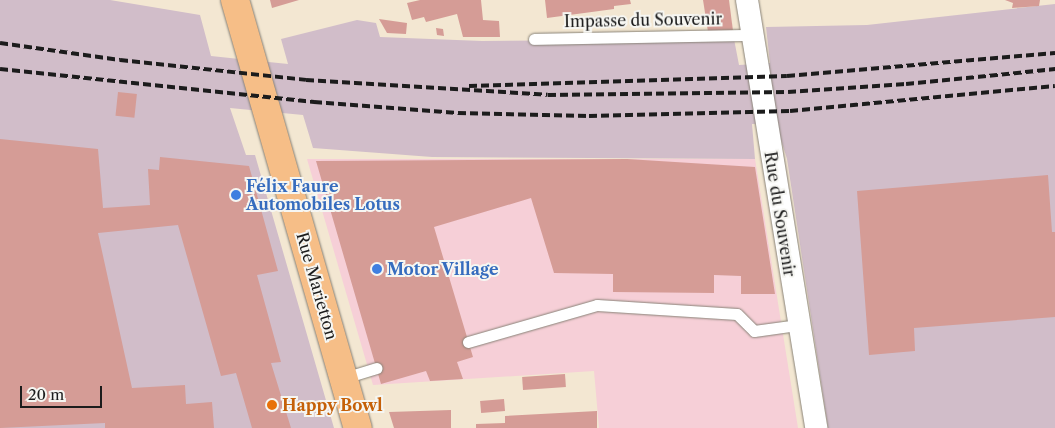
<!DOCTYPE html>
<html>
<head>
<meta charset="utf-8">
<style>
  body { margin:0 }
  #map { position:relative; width:1055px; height:428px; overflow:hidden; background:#f3e7d2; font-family:"Libre Caslon Text",serif }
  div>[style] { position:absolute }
  .built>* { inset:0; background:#f6cfd7 }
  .industrial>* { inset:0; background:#d1bdc9 }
  .building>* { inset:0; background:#d59c96; transform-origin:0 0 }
  .roads { filter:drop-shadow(0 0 1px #888277) drop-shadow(0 0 1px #888277) }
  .service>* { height:11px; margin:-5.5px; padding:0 5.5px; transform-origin:5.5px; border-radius:5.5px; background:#fff }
  .minor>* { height:22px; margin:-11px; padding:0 11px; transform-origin:11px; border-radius:11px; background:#fff }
  .primary>* { height:28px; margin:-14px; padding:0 14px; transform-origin:14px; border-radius:14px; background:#f6be87 }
  .rail>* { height:4px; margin-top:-2px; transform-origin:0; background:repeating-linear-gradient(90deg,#1c1c1c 0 8px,transparent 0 12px) }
  .dots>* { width:14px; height:14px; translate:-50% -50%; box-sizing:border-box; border:2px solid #f6f6f2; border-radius:50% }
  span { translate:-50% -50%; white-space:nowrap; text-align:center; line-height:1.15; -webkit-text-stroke:4px #f6f6f2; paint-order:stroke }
  .street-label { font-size:16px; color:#1c1c1c }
  .shop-label { font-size:16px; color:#366cbe; font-weight:700 }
  .left { translate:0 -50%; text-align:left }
  .food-label { font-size:16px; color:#c56008; font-weight:700 }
  .scale { position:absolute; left:20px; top:386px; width:82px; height:22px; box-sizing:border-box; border:2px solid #1c1c1c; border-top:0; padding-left:6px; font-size:15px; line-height:18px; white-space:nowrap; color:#1c1c1c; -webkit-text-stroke:4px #f6f6f2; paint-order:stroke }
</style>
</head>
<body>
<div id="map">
  <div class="built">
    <div style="clip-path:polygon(307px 159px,755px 159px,798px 428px,599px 428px,594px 371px,373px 385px)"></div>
  </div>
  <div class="industrial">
    <div style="clip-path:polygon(0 0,110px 0,200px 15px,211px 56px,288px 64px,281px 39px,357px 20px,376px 23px,380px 37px,482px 41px,734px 39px,739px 65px,770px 63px,766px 27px,867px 25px,1055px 4px,1055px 428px,828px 428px,787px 159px,776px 124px,752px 124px,755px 159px,432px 157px,313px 148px,303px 115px,230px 108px,246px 155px,255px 155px,334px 428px,0 428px)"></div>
  </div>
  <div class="building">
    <div style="clip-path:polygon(270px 0,299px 0,272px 8px)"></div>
    <div style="clip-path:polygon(420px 0,481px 0,483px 20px,499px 21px,500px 37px,463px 37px,457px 14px,426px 22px,424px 17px,412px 20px,407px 3px)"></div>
    <div style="clip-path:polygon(545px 0,630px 0,631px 4px,614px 6px,614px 9px,547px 18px)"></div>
    <div style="clip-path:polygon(703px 0,729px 0,733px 31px,708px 32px)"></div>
    <div style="clip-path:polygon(1005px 0,1040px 0,1039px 6px,1012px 8px,1013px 3px)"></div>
    <div style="clip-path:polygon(379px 19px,407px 23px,406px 34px,387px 33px)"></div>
    <div style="clip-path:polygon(436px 28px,443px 29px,444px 36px,437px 35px)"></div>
    <div style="left:118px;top:92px;width:19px;height:24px;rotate:6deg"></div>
    <div style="clip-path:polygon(0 139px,98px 149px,103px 208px,150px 205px,148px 169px,159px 170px,160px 157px,249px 166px,278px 271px,257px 275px,281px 362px,271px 363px,291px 428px,252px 428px,236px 373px,221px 376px,178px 225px,98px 233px,132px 388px,185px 385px,186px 404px,212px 402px,214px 428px,105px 428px,105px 423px,0 428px)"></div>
    <div style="clip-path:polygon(627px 159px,755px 167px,775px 294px,741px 294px,741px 276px,714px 275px,714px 293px,613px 292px,613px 274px,554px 273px,531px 198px,434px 227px,473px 357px,457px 362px,463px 379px,430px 381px,426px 371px,381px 384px,316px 161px)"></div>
    <div style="clip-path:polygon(1048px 175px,1052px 232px,1055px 232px,1055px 317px,914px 328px,915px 351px,869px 355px,857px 191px)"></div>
    <div style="left:565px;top:374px;width:13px;height:43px;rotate:86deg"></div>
    <div style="left:504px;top:399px;width:12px;height:24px;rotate:85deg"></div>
    <div style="clip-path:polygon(451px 410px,451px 428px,394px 428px,389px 412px)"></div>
    <div style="clip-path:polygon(597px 411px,597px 428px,476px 428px,476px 424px,505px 423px,505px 416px)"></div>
  </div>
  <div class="roads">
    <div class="service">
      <div style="left:534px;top:39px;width:218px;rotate:-1.1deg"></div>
      <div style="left:468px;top:342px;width:134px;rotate:-16deg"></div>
      <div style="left:597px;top:305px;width:140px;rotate:3.7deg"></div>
      <div style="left:737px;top:314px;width:24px;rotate:45deg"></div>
      <div style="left:754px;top:331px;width:43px;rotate:-7.9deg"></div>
      <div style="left:344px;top:378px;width:34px;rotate:-17deg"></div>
    </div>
    <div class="minor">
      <div style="left:747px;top:0;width:434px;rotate:80.8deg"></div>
    </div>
    <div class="primary">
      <div style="left:235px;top:0;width:445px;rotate:74deg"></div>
    </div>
  </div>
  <div class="rail">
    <div style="left:0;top:43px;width:121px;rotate:8.1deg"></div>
    <div style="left:120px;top:60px;width:187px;rotate:6.1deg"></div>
    <div style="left:306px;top:80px;width:242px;rotate:3.5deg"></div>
    <div style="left:548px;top:95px;width:240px;rotate:-0.7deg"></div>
    <div style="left:788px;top:92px;width:118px;rotate:-3.9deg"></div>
    <div style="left:906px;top:84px;width:150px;rotate:-5.7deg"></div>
    <div style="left:0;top:69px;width:316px;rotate:6deg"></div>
    <div style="left:314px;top:102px;width:144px;rotate:4.4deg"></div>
    <div style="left:458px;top:113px;width:131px;rotate:1.3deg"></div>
    <div style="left:589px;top:116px;width:201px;rotate:-1.4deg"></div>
    <div style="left:790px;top:111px;width:266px;rotate:-5.4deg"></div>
    <div style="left:469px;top:86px;width:318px;rotate:-1.8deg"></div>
    <div style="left:787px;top:76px;width:269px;rotate:-4.9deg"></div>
  </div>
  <div class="dots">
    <div style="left:236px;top:195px;background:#3f7fe0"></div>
    <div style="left:377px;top:269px;background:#3f7fe0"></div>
    <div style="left:272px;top:405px;background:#e8710a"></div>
  </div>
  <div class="street-label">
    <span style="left:643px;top:20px;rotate:-1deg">Impasse du Souvenir</span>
    <span style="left:780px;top:214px;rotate:81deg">Rue du Souvenir</span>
    <span style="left:317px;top:286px;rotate:74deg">Rue Marietton</span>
  </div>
  <div class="shop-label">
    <span class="left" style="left:246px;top:195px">Félix Faure<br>Automobiles Lotus</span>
    <span class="left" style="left:387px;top:269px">Motor Village</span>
  </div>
  <div class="food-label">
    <span class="left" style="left:282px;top:405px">Happy Bowl</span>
  </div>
  <div class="scale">20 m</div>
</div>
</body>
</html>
